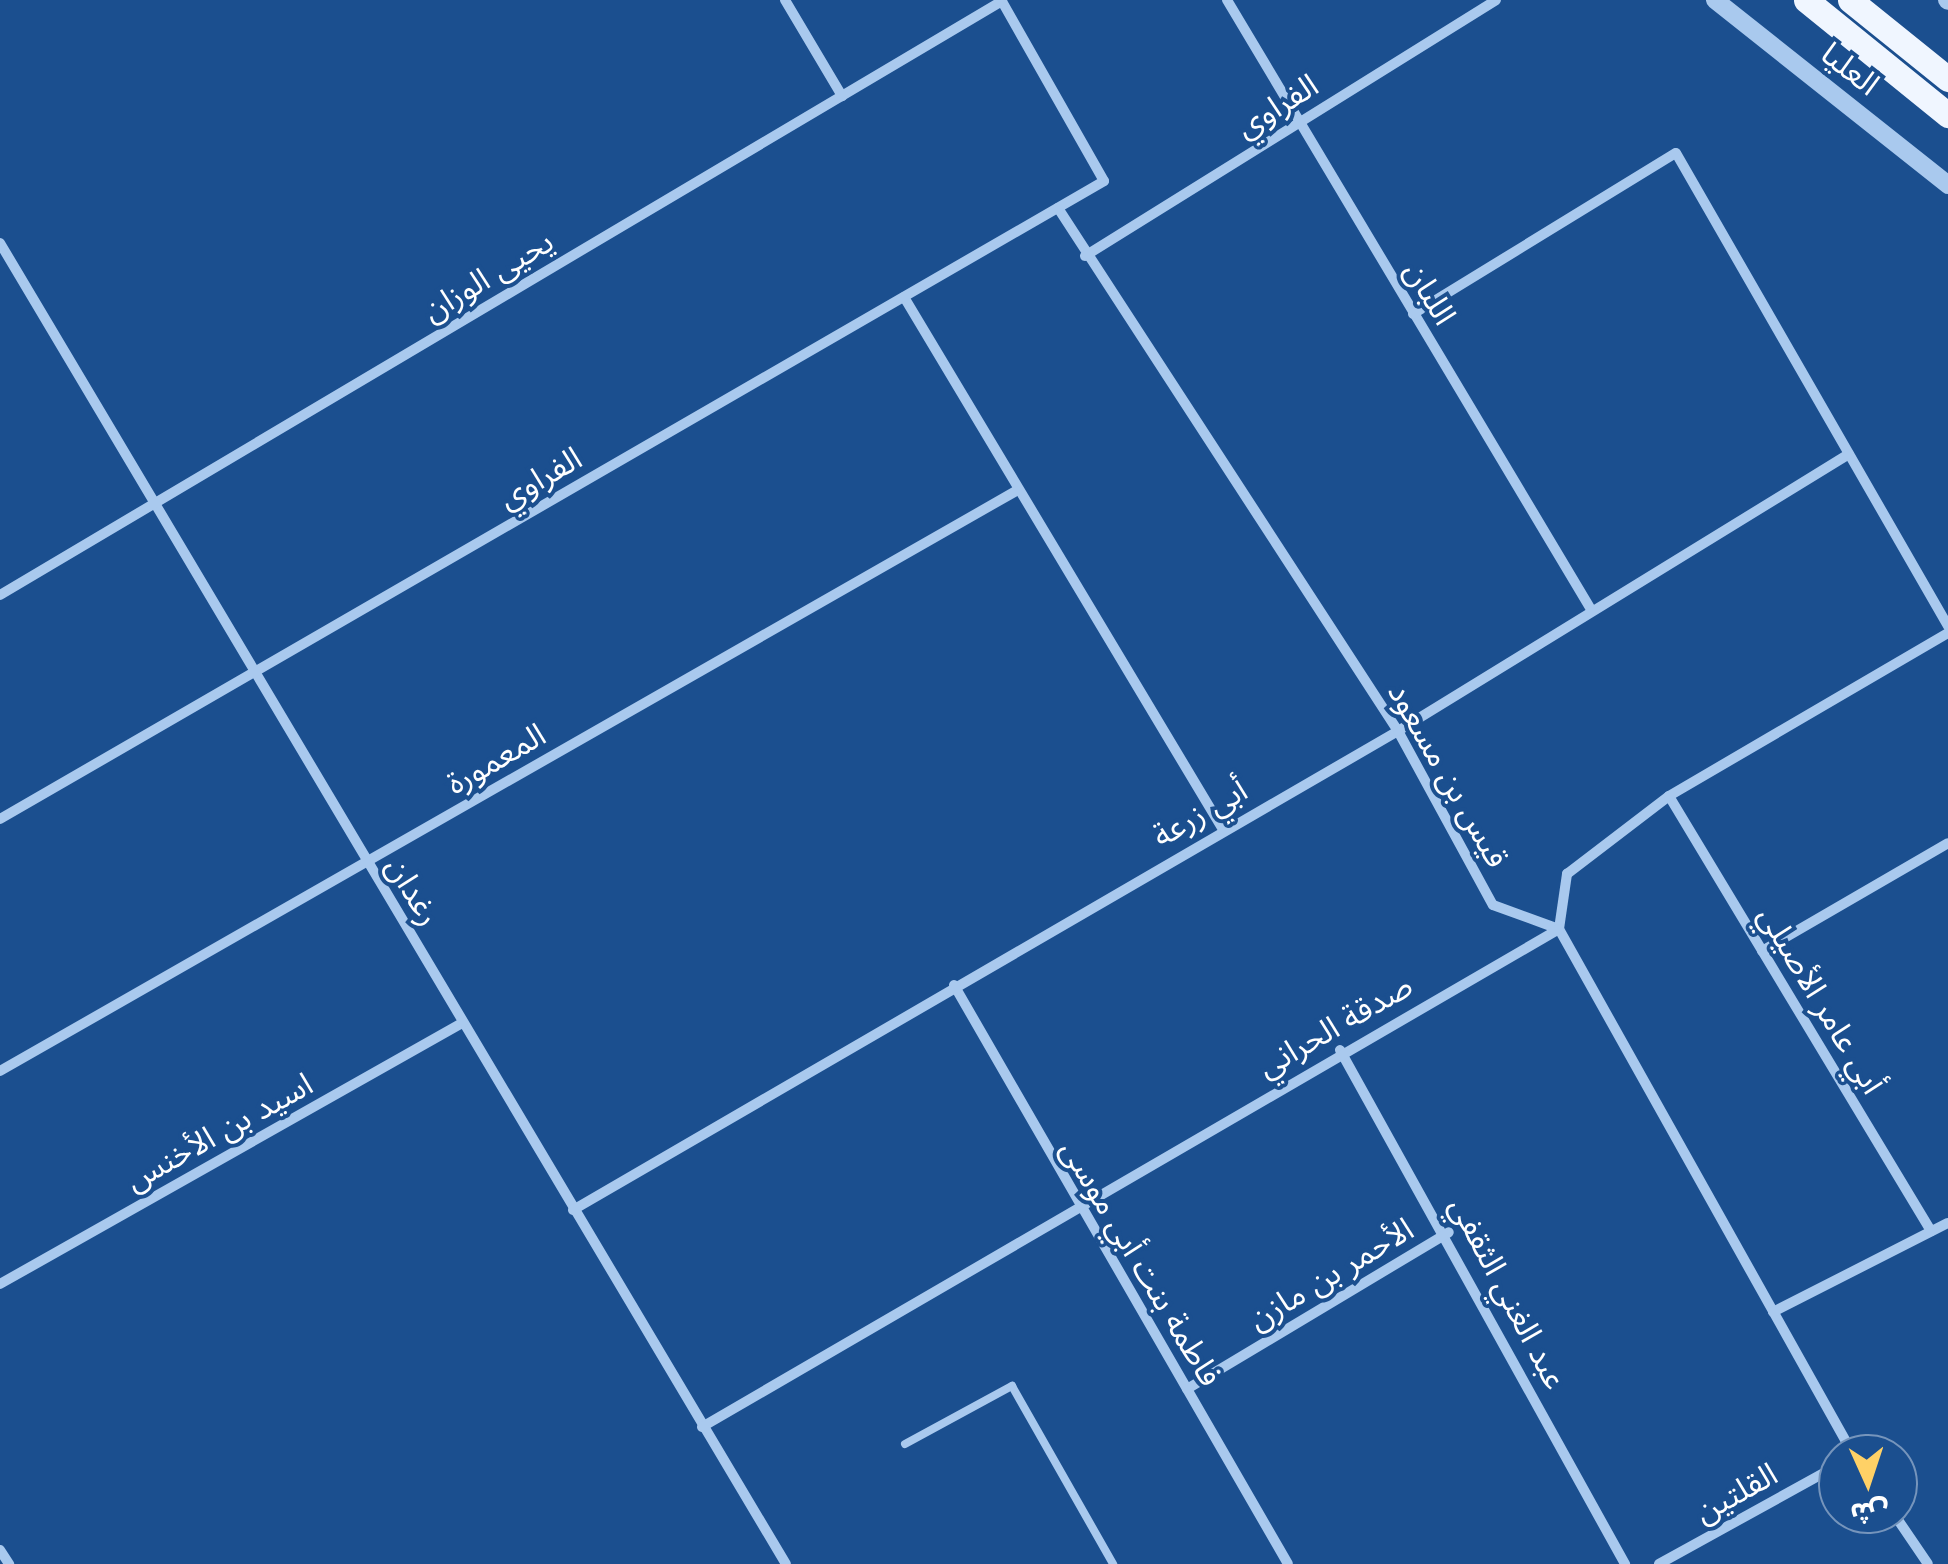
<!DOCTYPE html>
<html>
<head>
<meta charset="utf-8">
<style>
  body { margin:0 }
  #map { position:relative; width:1948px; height:1564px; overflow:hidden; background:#1b4f8f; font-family:Arial,"Noto Sans Arabic",sans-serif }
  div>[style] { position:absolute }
  .service>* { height:8px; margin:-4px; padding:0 4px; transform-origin:4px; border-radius:4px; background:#a9c9ee }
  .minor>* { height:10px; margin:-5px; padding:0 5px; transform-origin:5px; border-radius:5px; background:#a9c9ee }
  .tertiary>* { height:18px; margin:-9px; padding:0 9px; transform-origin:9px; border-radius:9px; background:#a9c9ee }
  .primary>* { height:25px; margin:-12.5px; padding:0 12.5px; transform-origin:12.5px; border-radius:12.5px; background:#f0f6ff }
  span { translate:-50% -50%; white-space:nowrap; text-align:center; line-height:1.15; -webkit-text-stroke:8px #1b4f8f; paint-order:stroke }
  .street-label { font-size:32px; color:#fff }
  .north { position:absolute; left:1818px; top:1434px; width:100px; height:100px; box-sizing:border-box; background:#1b4f8f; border:2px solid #7695bc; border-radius:50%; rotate:177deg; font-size:28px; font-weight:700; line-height:40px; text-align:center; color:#fff }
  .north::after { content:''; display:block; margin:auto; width:35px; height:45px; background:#ffd166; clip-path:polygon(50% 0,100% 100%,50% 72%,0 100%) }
</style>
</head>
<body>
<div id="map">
  <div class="service">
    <div style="left:905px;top:1444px;width:122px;rotate:-28.5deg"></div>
    <div style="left:1012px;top:1386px;width:205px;rotate:60.4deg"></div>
  </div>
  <div class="minor">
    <div style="left:785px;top:0;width:112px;rotate:59.3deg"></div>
    <div style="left:1227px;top:0;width:712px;rotate:59.15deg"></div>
    <div style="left:1058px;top:208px;width:624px;rotate:56.97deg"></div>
    <div style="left:1398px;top:731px;width:198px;rotate:61.4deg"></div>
    <div style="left:1493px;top:905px;width:70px;rotate:20deg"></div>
    <div style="left:1559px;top:929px;width:602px;rotate:60.75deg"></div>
    <div style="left:0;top:243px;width:1537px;rotate:59.25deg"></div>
    <div style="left:1085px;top:256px;width:484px;rotate:-31.9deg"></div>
    <div style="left:904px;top:297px;width:619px;rotate:59.08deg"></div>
    <div style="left:1413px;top:314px;width:308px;rotate:-31.5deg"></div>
    <div style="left:1676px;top:153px;width:546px;rotate:60.1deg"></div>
    <div style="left:0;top:595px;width:1165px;rotate:-30.66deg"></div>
    <div style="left:1669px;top:796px;width:508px;rotate:58.94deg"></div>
    <div style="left:0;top:819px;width:1275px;rotate:-30.02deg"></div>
    <div style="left:1104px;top:181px;width:208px;rotate:-119.6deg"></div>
    <div style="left:1559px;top:929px;width:56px;rotate:-81.7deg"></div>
    <div style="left:1567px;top:874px;width:128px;rotate:-37.4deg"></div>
    <div style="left:1669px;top:796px;width:323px;rotate:-30.3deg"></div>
    <div style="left:1762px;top:951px;width:215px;rotate:-30.1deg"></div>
    <div style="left:954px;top:985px;width:668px;rotate:60.02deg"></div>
    <div style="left:1340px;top:1050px;width:588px;rotate:60.99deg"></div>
    <div style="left:0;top:1071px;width:1170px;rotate:-29.72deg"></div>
    <div style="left:573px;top:1210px;width:954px;rotate:-30.14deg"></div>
    <div style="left:1398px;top:731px;width:529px;rotate:-31.56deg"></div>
    <div style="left:0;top:1284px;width:531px;rotate:-29.46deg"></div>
    <div style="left:1773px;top:1312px;width:196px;rotate:-27deg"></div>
    <div style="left:1187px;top:1389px;width:305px;rotate:-30.9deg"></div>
    <div style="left:702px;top:1427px;width:991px;rotate:-30.16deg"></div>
    <div style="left:1894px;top:1514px;width:60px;rotate:55.8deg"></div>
    <div style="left:0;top:1550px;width:17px;rotate:57deg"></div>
    <div style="left:1659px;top:1564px;width:205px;rotate:-28.9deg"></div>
  </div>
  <div class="tertiary">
    <div style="left:1715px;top:0;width:298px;rotate:38.4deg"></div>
    <div style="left:1947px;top:0;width:1px;rotate:45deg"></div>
  </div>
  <div class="primary">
    <div style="left:1806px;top:0;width:183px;rotate:39deg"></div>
    <div style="left:1850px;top:0;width:126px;rotate:38.9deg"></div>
  </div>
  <div class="street-label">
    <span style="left:1850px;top:69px;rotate:38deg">العليا</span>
    <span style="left:1277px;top:106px;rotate:-32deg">الفراوي</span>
    <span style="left:488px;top:276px;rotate:-31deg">يحيى الوزان</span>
    <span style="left:1430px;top:293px;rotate:59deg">اللبان</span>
    <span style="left:540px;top:478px;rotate:-30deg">الفراوي</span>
    <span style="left:496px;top:759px;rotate:-30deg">المعمورة</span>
    <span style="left:1448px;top:775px;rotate:60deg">قيس بن مسعود</span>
    <span style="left:1200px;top:813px;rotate:-30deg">أبي زرعة</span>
    <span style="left:413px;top:891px;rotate:59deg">رغدان</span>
    <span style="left:1821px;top:1000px;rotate:59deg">أبي عامر الأصيلي</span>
    <span style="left:1335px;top:1026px;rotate:-30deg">صدقة الحراني</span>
    <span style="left:219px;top:1132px;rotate:-29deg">اسيد بن الأخنس</span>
    <span style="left:1141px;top:1263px;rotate:59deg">فاطمة بنت أبي موسى</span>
    <span style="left:1331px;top:1274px;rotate:-31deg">الأحمر بن مازن</span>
    <span style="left:1508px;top:1293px;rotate:62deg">عبد الغني الثقفي</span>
    <span style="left:1736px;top:1493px;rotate:-29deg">القلتين</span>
  </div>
  <div class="north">ش</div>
</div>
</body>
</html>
